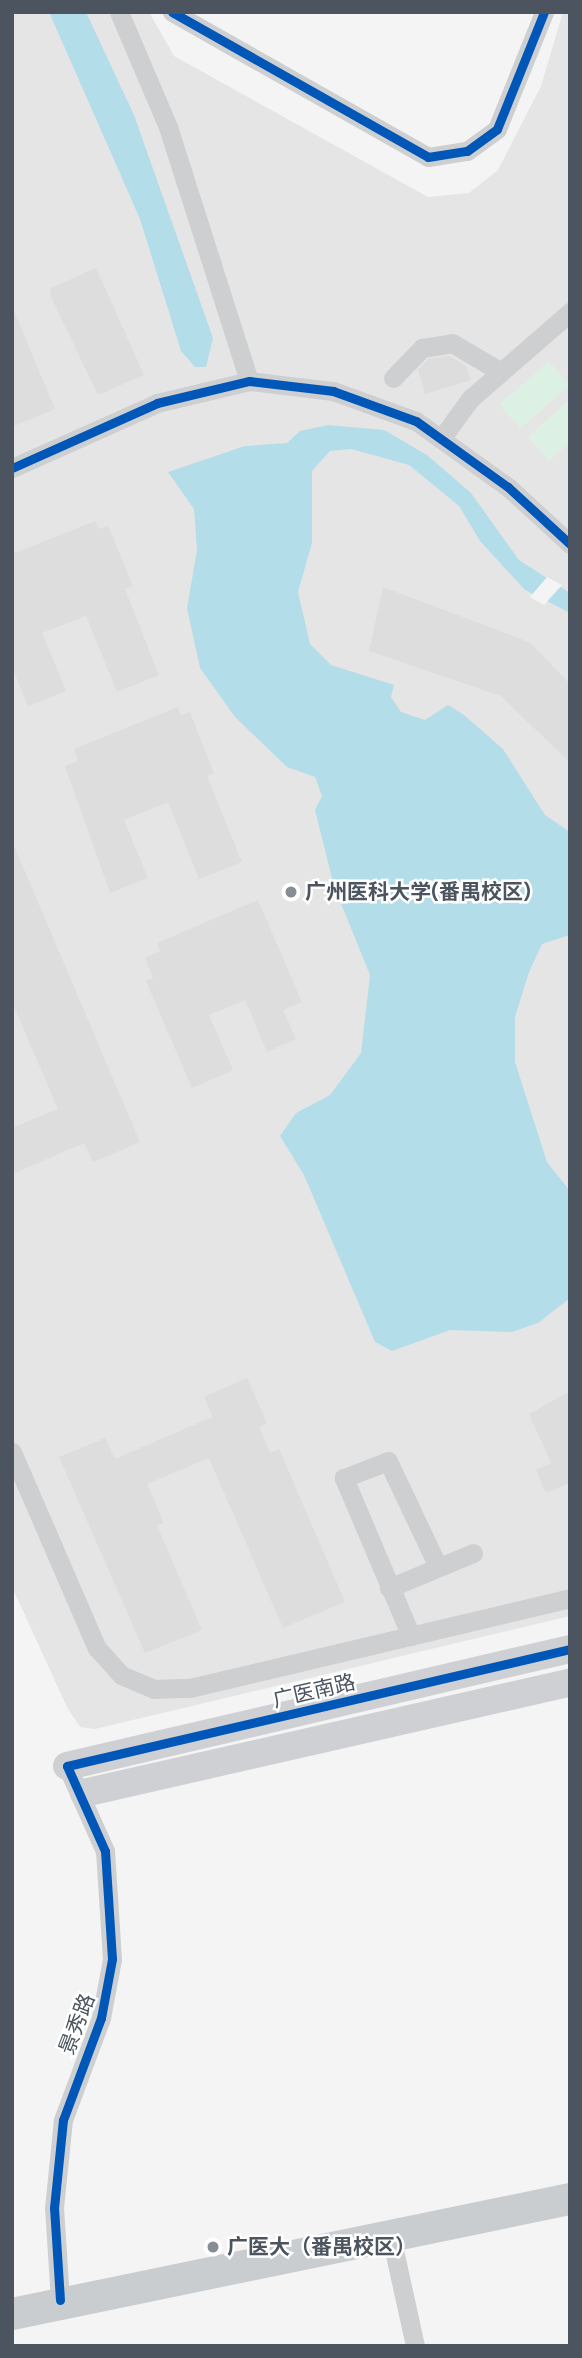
<!DOCTYPE html>
<html>
<head>
<meta charset="utf-8">
<style>
  body { margin:0 }
  #map { position:relative; width:582px; height:2358px; overflow:hidden; background:#f4f4f4; font-family:Figtree,"Noto Sans SC",sans-serif }
  div>[style] { position:absolute }
  .education>* { inset:0; background:#e6e5e5 }
  .green>* { inset:0; background:#dcf0e4; transform-origin:0 0 }
  .water>* { inset:0; background:#b4ddea }
  .pier>* { inset:0; background:#f4f4f4 }
  .building>* { inset:0; background:#ddddde }
  .street>* { height:19px; margin:-9.5px; padding:0 9.5px; transform-origin:9.5px; border-radius:9.5px; background:#cecfd1 }
  .secondary>* { height:28px; margin:-14px; padding:0 14px; transform-origin:14px; border-radius:14px; background:#ced0d3 }
  .primary>* { height:32px; margin:-16px; padding:0 16px; transform-origin:16px; border-radius:16px; background:#cacdcf }
  .cycleway>* { height:9px; margin:-4.5px; padding:0 4.5px; transform-origin:4.5px; border-radius:4.5px; background:#0057b8 }
  .dots>* { width:19px; height:19px; translate:-50% -50%; box-sizing:border-box; border:4px solid #fff; border-radius:50% }
  span { translate:-50% -50%; white-space:nowrap; text-align:center; line-height:1.15; -webkit-text-stroke:5px #fff; paint-order:stroke }
  .poi-label { font-size:21px; color:#4c555f; font-weight:700 }
  .left { translate:0 -50%; text-align:left }
  .street-label { font-size:21px; color:#4c555f }
  .frame { position:absolute; inset:0; border:14px solid #4c555f; pointer-events:none }
</style>
</head>
<body>
<div id="map">
  <div class="education">
    <div style="clip-path:polygon(12px 12px,149px 12px,174px 56px,428px 197px,469px 193px,498px 170px,541px 86px,563px 12px,570px 12px,570px 1616px,95px 1729px,80px 1727px,67px 1707px,12px 1587px)"></div>
  </div>
  <div class="green">
    <div style="left:549px;top:361px;width:32px;height:66px;rotate:49deg"></div>
    <div style="clip-path:polygon(570px 399px,570px 442px,549px 461px,528px 437px)"></div>
  </div>
  <div class="water">
    <div style="clip-path:polygon(49px 12px,86px 12px,134px 115px,213px 338px,206px 367px,195px 367px,181px 351px,140px 219px)"></div>
    <div style="clip-path:polygon(328px 425px,384px 430px,427px 455px,471px 493px,519px 560px,570px 593px,570px 613px,525px 590px,480px 541px,459px 506px,409px 465px,351px 449px,330px 451px,312px 471px,312px 543px,298px 592px,310px 644px,331px 665px,394px 685px,391px 697px,401px 712px,425px 720px,448px 705px,464px 715px,503px 749px,545px 815px,570px 832px,570px 935px,542px 944px,529px 972px,515px 1017px,515px 1062px,547px 1162px,570px 1191px,570px 1298px,538px 1323px,512px 1332px,450px 1330px,392px 1351px,375px 1342px,304px 1175px,280px 1136px,296px 1113px,330px 1095px,361px 1053px,370px 975px,334px 886px,315px 810px,322px 796px,315px 777px,287px 767px,235px 717px,200px 668px,187px 608px,197px 550px,194px 509px,168px 472px,245px 446px,287px 443px,300px 431px)"></div>
  </div>
  <div class="pier">
    <div style="clip-path:polygon(547px 577px,562px 585px,544px 605px,530px 597px)"></div>
  </div>
  <div class="building">
    <div style="clip-path:polygon(96px 268px,144px 375px,98px 395px,50px 295px,51px 288px)"></div>
    <div style="clip-path:polygon(12px 306px,55px 409px,12px 427px)"></div>
    <div style="clip-path:polygon(450px 356px,466px 366px,471px 380px,425px 394px,418px 370px,428px 359px)"></div>
    <div style="clip-path:polygon(95px 521px,99px 529px,108px 526px,133px 586px,125px 589px,159px 675px,117px 692px,86px 616px,42px 633px,66px 691px,28px 706px,12px 667px,12px 554px)"></div>
    <div style="clip-path:polygon(383px 587px,529px 642px,570px 684px,570px 763px,501px 696px,369px 651px)"></div>
    <div style="clip-path:polygon(178px 707px,181px 716px,190px 712px,214px 773px,207px 776px,242px 862px,199px 879px,168px 802px,124px 820px,148px 878px,110px 893px,65px 766px,78px 761px,74px 749px)"></div>
    <div style="clip-path:polygon(12px 841px,140px 1142px,93px 1162px,84px 1143px,12px 1174px,12px 1128px,58px 1109px,12px 1002px)"></div>
    <div style="clip-path:polygon(258px 900px,302px 1002px,283px 1010px,296px 1039px,267px 1052px,245px 1000px,209px 1015px,233px 1070px,192px 1088px,146px 981px,153px 978px,145px 958px,160px 951px,157px 943px)"></div>
    <div style="clip-path:polygon(247px 1378px,267px 1423px,259px 1427px,270px 1453px,279px 1449px,345px 1602px,283px 1628px,209px 1458px,147px 1484px,164px 1523px,157px 1525px,202px 1630px,145px 1653px,59px 1457px,105px 1438px,115px 1459px,212px 1417px,204px 1397px)"></div>
    <div style="clip-path:polygon(570px 1391px,570px 1483px,546px 1493px,536px 1470px,551px 1463px,529px 1414px)"></div>
  </div>
  <div class="street">
    <div style="left:119px;top:12px;width:125px;rotate:66.9deg"></div>
    <div style="left:168px;top:127px;width:267px;rotate:72.3deg"></div>
    <div style="left:172px;top:12px;width:294px;rotate:29.5deg"></div>
    <div style="left:428px;top:157px;width:39px;rotate:-9deg"></div>
    <div style="left:467px;top:151px;width:37px;rotate:-36deg"></div>
    <div style="left:497px;top:129px;width:126px;rotate:-68.1deg"></div>
    <div style="left:393px;top:378px;width:42px;rotate:-46deg"></div>
    <div style="left:422px;top:348px;width:30px;rotate:-9deg"></div>
    <div style="left:452px;top:343px;width:57px;rotate:30.6deg"></div>
    <div style="left:441px;top:439px;width:49px;rotate:-54.1deg"></div>
    <div style="left:470px;top:399px;width:133px;rotate:-41deg"></div>
    <div style="left:12px;top:468px;width:159px;rotate:-24.1deg"></div>
    <div style="left:157px;top:403px;width:95px;rotate:-13.4deg"></div>
    <div style="left:249px;top:381px;width:85px;rotate:6.8deg"></div>
    <div style="left:333px;top:391px;width:88px;rotate:19.9deg"></div>
    <div style="left:416px;top:421px;width:113px;rotate:35.7deg"></div>
    <div style="left:508px;top:487px;width:84px;rotate:42.6deg"></div>
    <div style="left:12px;top:1452px;width:214px;rotate:66.6deg"></div>
    <div style="left:97px;top:1648px;width:36px;rotate:48deg"></div>
    <div style="left:121px;top:1675px;width:36px;rotate:23deg"></div>
    <div style="left:154px;top:1689px;width:36px;rotate:-2deg"></div>
    <div style="left:190px;top:1688px;width:391px;rotate:-13.3deg"></div>
    <div style="left:389px;top:1588px;width:91px;rotate:-22.6deg"></div>
    <div style="left:411px;top:1636px;width:172px;rotate:-113deg"></div>
    <div style="left:344px;top:1478px;width:47px;rotate:-21.1deg"></div>
    <div style="left:388px;top:1461px;width:117px;rotate:64.7deg"></div>
    <div style="left:390px;top:2232px;width:117px;rotate:77.6deg"></div>
    <div style="left:60px;top:2300px;width:92px;rotate:-93.7deg"></div>
    <div style="left:54px;top:2208px;width:88px;rotate:-84.2deg"></div>
    <div style="left:63px;top:2120px;width:109px;rotate:-69.6deg"></div>
    <div style="left:101px;top:2018px;width:60px;rotate:-79.4deg"></div>
    <div style="left:112px;top:1959px;width:108px;rotate:-93.7deg"></div>
    <div style="left:105px;top:1851px;width:93px;rotate:-114.1deg"></div>
  </div>
  <div class="secondary">
    <div style="left:67px;top:1766px;width:516px;rotate:-13.09deg"></div>
    <div style="left:84px;top:1793px;width:498px;rotate:-12.8deg"></div>
  </div>
  <div class="primary">
    <div style="left:12px;top:2314px;width:570px;rotate:-11.65deg"></div>
  </div>
  <div class="cycleway">
    <div style="left:172px;top:12px;width:294px;rotate:29.5deg"></div>
    <div style="left:428px;top:157px;width:39px;rotate:-9deg"></div>
    <div style="left:467px;top:151px;width:37px;rotate:-36deg"></div>
    <div style="left:497px;top:129px;width:126px;rotate:-68.1deg"></div>
    <div style="left:12px;top:468px;width:159px;rotate:-24.1deg"></div>
    <div style="left:157px;top:403px;width:95px;rotate:-13.4deg"></div>
    <div style="left:249px;top:381px;width:85px;rotate:6.8deg"></div>
    <div style="left:333px;top:391px;width:88px;rotate:19.9deg"></div>
    <div style="left:416px;top:421px;width:113px;rotate:35.7deg"></div>
    <div style="left:508px;top:487px;width:84px;rotate:42.6deg"></div>
    <div style="left:60px;top:2300px;width:92px;rotate:-93.7deg"></div>
    <div style="left:54px;top:2208px;width:88px;rotate:-84.2deg"></div>
    <div style="left:63px;top:2120px;width:109px;rotate:-69.6deg"></div>
    <div style="left:101px;top:2018px;width:60px;rotate:-79.4deg"></div>
    <div style="left:112px;top:1959px;width:108px;rotate:-93.7deg"></div>
    <div style="left:105px;top:1851px;width:93px;rotate:-114.1deg"></div>
    <div style="left:67px;top:1766px;width:516px;rotate:-13.09deg"></div>
  </div>
  <div class="dots">
    <div style="left:291px;top:892px;background:#878d93"></div>
    <div style="left:213px;top:2247px;background:#878d93"></div>
  </div>
  <div class="poi-label">
    <span class="left" style="left:305px;top:892px">广州医科大学(番禺校区)</span>
    <span class="left" style="left:227px;top:2247px">广医大（番禺校区）</span>
  </div>
  <div class="street-label">
    <span style="left:314px;top:1691px;rotate:-13deg">广医南路</span>
    <span style="left:77px;top:2024px;rotate:-69deg">景秀路</span>
  </div>
  <div class="frame"></div>
</div>
</body>
</html>
